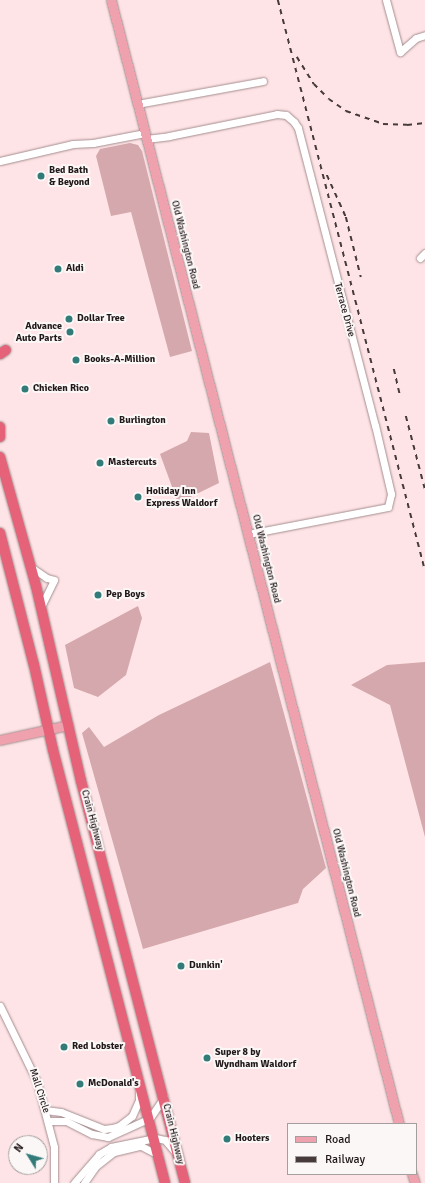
<!DOCTYPE html>
<html>
<head>
<meta charset="utf-8">
<style>
  body { margin:0 }
  #map { position:relative; width:425px; height:1183px; overflow:hidden; background:#fee4e6; font-family:Signika,sans-serif }
  div>[style] { position:absolute }
  .forest>* { inset:0; background:#d4a8ac }
  .roads { filter:drop-shadow(0 0 1px #a58d8f) drop-shadow(0 0 1px #a58d8f) }
  .minor>* { height:7px; margin:-3.5px; padding:0 3.5px; transform-origin:3.5px; border-radius:3.5px; background:#fff }
  .major>* { height:9px; margin:-4.5px; padding:0 4.5px; transform-origin:4.5px; border-radius:4.5px; background:#efa1ae }
  .highway>* { height:10px; margin:-5px; padding:0 5px; transform-origin:5px; border-radius:5px; background:#e56278 }
  .rail>* { height:1.5px; margin-top:-0.75px; transform-origin:0; background:repeating-linear-gradient(90deg,#463a3b 0 5px,transparent 0 10px) }
  .dots>* { width:11px; height:11px; translate:-50% -50%; box-sizing:border-box; border:2px solid #fcf7f7; border-radius:50% }
  span { translate:-50% -50%; white-space:nowrap; text-align:center; line-height:1.15; -webkit-text-stroke:4px #fcf7f7; paint-order:stroke }
  .poi-label { font-size:10px; color:#211819; font-weight:700 }
  .left { translate:0 -50%; text-align:left }
  .right { translate:-100% -50%; text-align:right }
  .street-label { font-size:10px; color:#211819 }
  .legend { position:absolute; left:287px; top:1123px; width:130px; height:52px; box-sizing:border-box; background:#fcf7f7; border:1px solid #a49e9e; margin:0; padding:5px 7px; list-style:none; font-size:12px; color:#211819 }
  .legend li { display:flex; align-items:center; gap:8px; height:20px }
  .legend b { width:20px; border:1px solid #a49e9e }
  .north { position:absolute; left:8px; top:1135px; width:40px; height:40px; box-sizing:border-box; background:#fcf7f7; border:1px solid #a49e9e; border-radius:50%; rotate:307deg; font-size:11px; font-weight:700; line-height:16px; text-align:center; color:#211819 }
  .north::after { content:''; display:block; margin:auto; width:14px; height:18px; background:#327b79; clip-path:polygon(50% 0,100% 100%,50% 72%,0 100%) }
</style>
</head>
<body>
<div id="map">
  <div class="forest">
    <div style="clip-path:polygon(130px 143px,138px 145px,142px 151px,192px 351px,170px 357px,131px 212px,111px 216px,96px 156px,100px 149px)"></div>
    <div style="clip-path:polygon(191px 432px,209px 433px,219px 483px,178px 503px,160px 454px,187px 441px)"></div>
    <div style="clip-path:polygon(138px 606px,142px 618px,126px 675px,98px 697px,74px 688px,65px 645px)"></div>
    <div style="clip-path:polygon(270px 662px,326px 868px,303px 889px,298px 903px,143px 949px,82px 733px,89px 727px,104px 747px,159px 715px)"></div>
    <div style="clip-path:polygon(425px 662px,425px 837px,390px 705px,351px 685px,387px 665px)"></div>
  </div>
  <div class="roads">
    <div class="minor">
      <div style="left:386px;top:0;width:54px;rotate:74.9deg"></div>
      <div style="left:400px;top:52px;width:21px;rotate:-41deg"></div>
      <div style="left:416px;top:38px;width:9px;rotate:-18deg"></div>
      <div style="left:137px;top:104px;width:128px;rotate:-10.3deg"></div>
      <div style="left:146px;top:139px;width:23px;rotate:-7deg"></div>
      <div style="left:169px;top:136px;width:110px;rotate:-11.5deg"></div>
      <div style="left:277px;top:114px;width:9px;rotate:6deg"></div>
      <div style="left:286px;top:115px;width:11px;rotate:41deg"></div>
      <div style="left:294px;top:122px;width:7px;rotate:56deg"></div>
      <div style="left:298px;top:128px;width:307px;rotate:75.5deg"></div>
      <div style="left:375px;top:425px;width:71px;rotate:76.9deg"></div>
      <div style="left:391px;top:494px;width:13px;rotate:103deg"></div>
      <div style="left:388px;top:507px;width:143px;rotate:169.1deg"></div>
      <div style="left:0;top:161px;width:75px;rotate:-13.1deg"></div>
      <div style="left:73px;top:144px;width:20px;rotate:-3deg"></div>
      <div style="left:93px;top:143px;width:53px;rotate:-10.9deg"></div>
      <div style="left:420px;top:258px;width:7px;rotate:-45deg"></div>
      <div style="left:31px;top:567px;width:19px;rotate:35deg"></div>
      <div style="left:47px;top:578px;width:7px;rotate:16deg"></div>
      <div style="left:54px;top:580px;width:30px;rotate:116deg"></div>
      <div style="left:0;top:1006px;width:85px;rotate:64deg"></div>
      <div style="left:37px;top:1082px;width:67px;rotate:75.3deg"></div>
      <div style="left:54px;top:1147px;width:36px;rotate:90deg"></div>
      <div style="left:45px;top:1110px;width:16px;rotate:7deg"></div>
      <div style="left:61px;top:1112px;width:46px;rotate:21.6deg"></div>
      <div style="left:104px;top:1129px;width:8px;rotate:-7deg"></div>
      <div style="left:112px;top:1128px;width:7px;rotate:-16deg"></div>
      <div style="left:119px;top:1126px;width:16px;rotate:-38deg"></div>
      <div style="left:132px;top:1116px;width:17px;rotate:-66deg"></div>
      <div style="left:139px;top:1100px;width:8px;rotate:-90deg"></div>
      <div style="left:48px;top:1121px;width:18px"></div>
      <div style="left:66px;top:1121px;width:29px;rotate:27deg"></div>
      <div style="left:92px;top:1134px;width:16px;rotate:11deg"></div>
      <div style="left:108px;top:1137px;width:46px;rotate:-24.3deg"></div>
      <div style="left:150px;top:1118px;width:25px;rotate:-56deg"></div>
      <div style="left:74px;top:1183px;width:38px;rotate:-49deg"></div>
      <div style="left:99px;top:1154px;width:14px;rotate:-30deg"></div>
      <div style="left:111px;top:1147px;width:45px;rotate:-11.6deg"></div>
      <div style="left:155px;top:1138px;width:10px;rotate:11deg"></div>
      <div style="left:165px;top:1140px;width:16px;rotate:50deg"></div>
      <div style="left:84px;top:1183px;width:21px;rotate:-55deg"></div>
      <div style="left:96px;top:1166px;width:23px;rotate:-38deg"></div>
      <div style="left:114px;top:1152px;width:28px;rotate:-13deg"></div>
      <div style="left:141px;top:1146px;width:20px;rotate:27deg"></div>
    </div>
    <div class="major">
      <div style="left:111px;top:0;width:1160px;rotate:75.63deg"></div>
      <div style="left:0;top:740px;width:70px;rotate:-12.4deg"></div>
      <div style="left:412px;top:1174px;width:9px;rotate:72deg"></div>
    </div>
    <div class="highway">
      <div style="left:0;top:354px;width:7px;rotate:-34deg"></div>
      <div style="left:0;top:427px;width:10px;rotate:90deg"></div>
      <div style="left:0;top:457px;width:134px;rotate:74.4deg"></div>
      <div style="left:36px;top:586px;width:200px;rotate:77deg"></div>
      <div style="left:81px;top:781px;width:415px;rotate:75.5deg"></div>
      <div style="left:0;top:533px;width:136px;rotate:75.6deg"></div>
      <div style="left:34px;top:665px;width:87px;rotate:77.4deg"></div>
      <div style="left:53px;top:750px;width:447px;rotate:75.5deg"></div>
    </div>
  </div>
  <div class="rail">
    <div style="left:278px;top:0;width:589px;rotate:75.54deg"></div>
    <div style="left:297px;top:57px;width:32px;rotate:58deg"></div>
    <div style="left:314px;top:84px;width:21px;rotate:45deg"></div>
    <div style="left:329px;top:99px;width:21px;rotate:35deg"></div>
    <div style="left:346px;top:111px;width:39px;rotate:19deg"></div>
    <div style="left:383px;top:124px;width:24px;rotate:2deg"></div>
    <div style="left:407px;top:125px;width:18px;rotate:-6deg"></div>
    <div style="left:327px;top:175px;width:46px;rotate:65.7deg"></div>
    <div style="left:346px;top:217px;width:62px;rotate:76deg"></div>
    <div style="left:394px;top:369px;width:26px;rotate:77deg"></div>
    <div style="left:406px;top:416px;width:75px;rotate:75.4deg"></div>
  </div>
  <div class="dots">
    <div style="left:41px;top:176px;background:#327b79"></div>
    <div style="left:58px;top:269px;background:#327b79"></div>
    <div style="left:69px;top:319px;background:#327b79"></div>
    <div style="left:70px;top:332px;background:#327b79"></div>
    <div style="left:76px;top:360px;background:#327b79"></div>
    <div style="left:25px;top:389px;background:#327b79"></div>
    <div style="left:111px;top:421px;background:#327b79"></div>
    <div style="left:100px;top:463px;background:#327b79"></div>
    <div style="left:138px;top:497px;background:#327b79"></div>
    <div style="left:98px;top:595px;background:#327b79"></div>
    <div style="left:181px;top:966px;background:#327b79"></div>
    <div style="left:64px;top:1047px;background:#327b79"></div>
    <div style="left:207px;top:1058px;background:#327b79"></div>
    <div style="left:80px;top:1084px;background:#327b79"></div>
    <div style="left:227px;top:1139px;background:#327b79"></div>
  </div>
  <div class="poi-label">
    <span class="left" style="left:49px;top:176px">Bed Bath<br>&amp; Beyond</span>
    <span class="left" style="left:66px;top:269px">Aldi</span>
    <span class="left" style="left:77px;top:319px">Dollar Tree</span>
    <span class="right" style="left:62px;top:332px">Advance<br>Auto Parts</span>
    <span class="left" style="left:84px;top:360px">Books-A-Million</span>
    <span class="left" style="left:33px;top:389px">Chicken Rico</span>
    <span class="left" style="left:119px;top:421px">Burlington</span>
    <span class="left" style="left:108px;top:463px">Mastercuts</span>
    <span class="left" style="left:146px;top:497px">Holiday Inn<br>Express Waldorf</span>
    <span class="left" style="left:106px;top:595px">Pep Boys</span>
    <span class="left" style="left:189px;top:966px">Dunkin'</span>
    <span class="left" style="left:72px;top:1047px">Red Lobster</span>
    <span class="left" style="left:215px;top:1058px">Super 8 by<br>Wyndham Waldorf</span>
    <span class="left" style="left:88px;top:1084px">McDonald's</span>
    <span class="left" style="left:235px;top:1139px">Hooters</span>
  </div>
  <div class="street-label">
    <span style="left:185px;top:245px;rotate:76deg">Old Washington Road</span>
    <span style="left:344px;top:310px;rotate:75deg">Terrace Drive</span>
    <span style="left:266px;top:559px;rotate:76deg">Old Washington Road</span>
    <span style="left:92px;top:820px;rotate:75deg">Crain Highway</span>
    <span style="left:346px;top:873px;rotate:76deg">Old Washington Road</span>
    <span style="left:39px;top:1091px;rotate:72deg">Mall Circle</span>
    <span style="left:173px;top:1134px;rotate:76deg">Crain Highway</span>
  </div>
  <ul class="legend">
  <li><b style="height:5px;background:#efa1ae"></b>Road</li>
  <li><b style="height:5px;background:#463a3b"></b>Railway</li>
  </ul>
  <div class="north">N</div>
</div>
</body>
</html>
